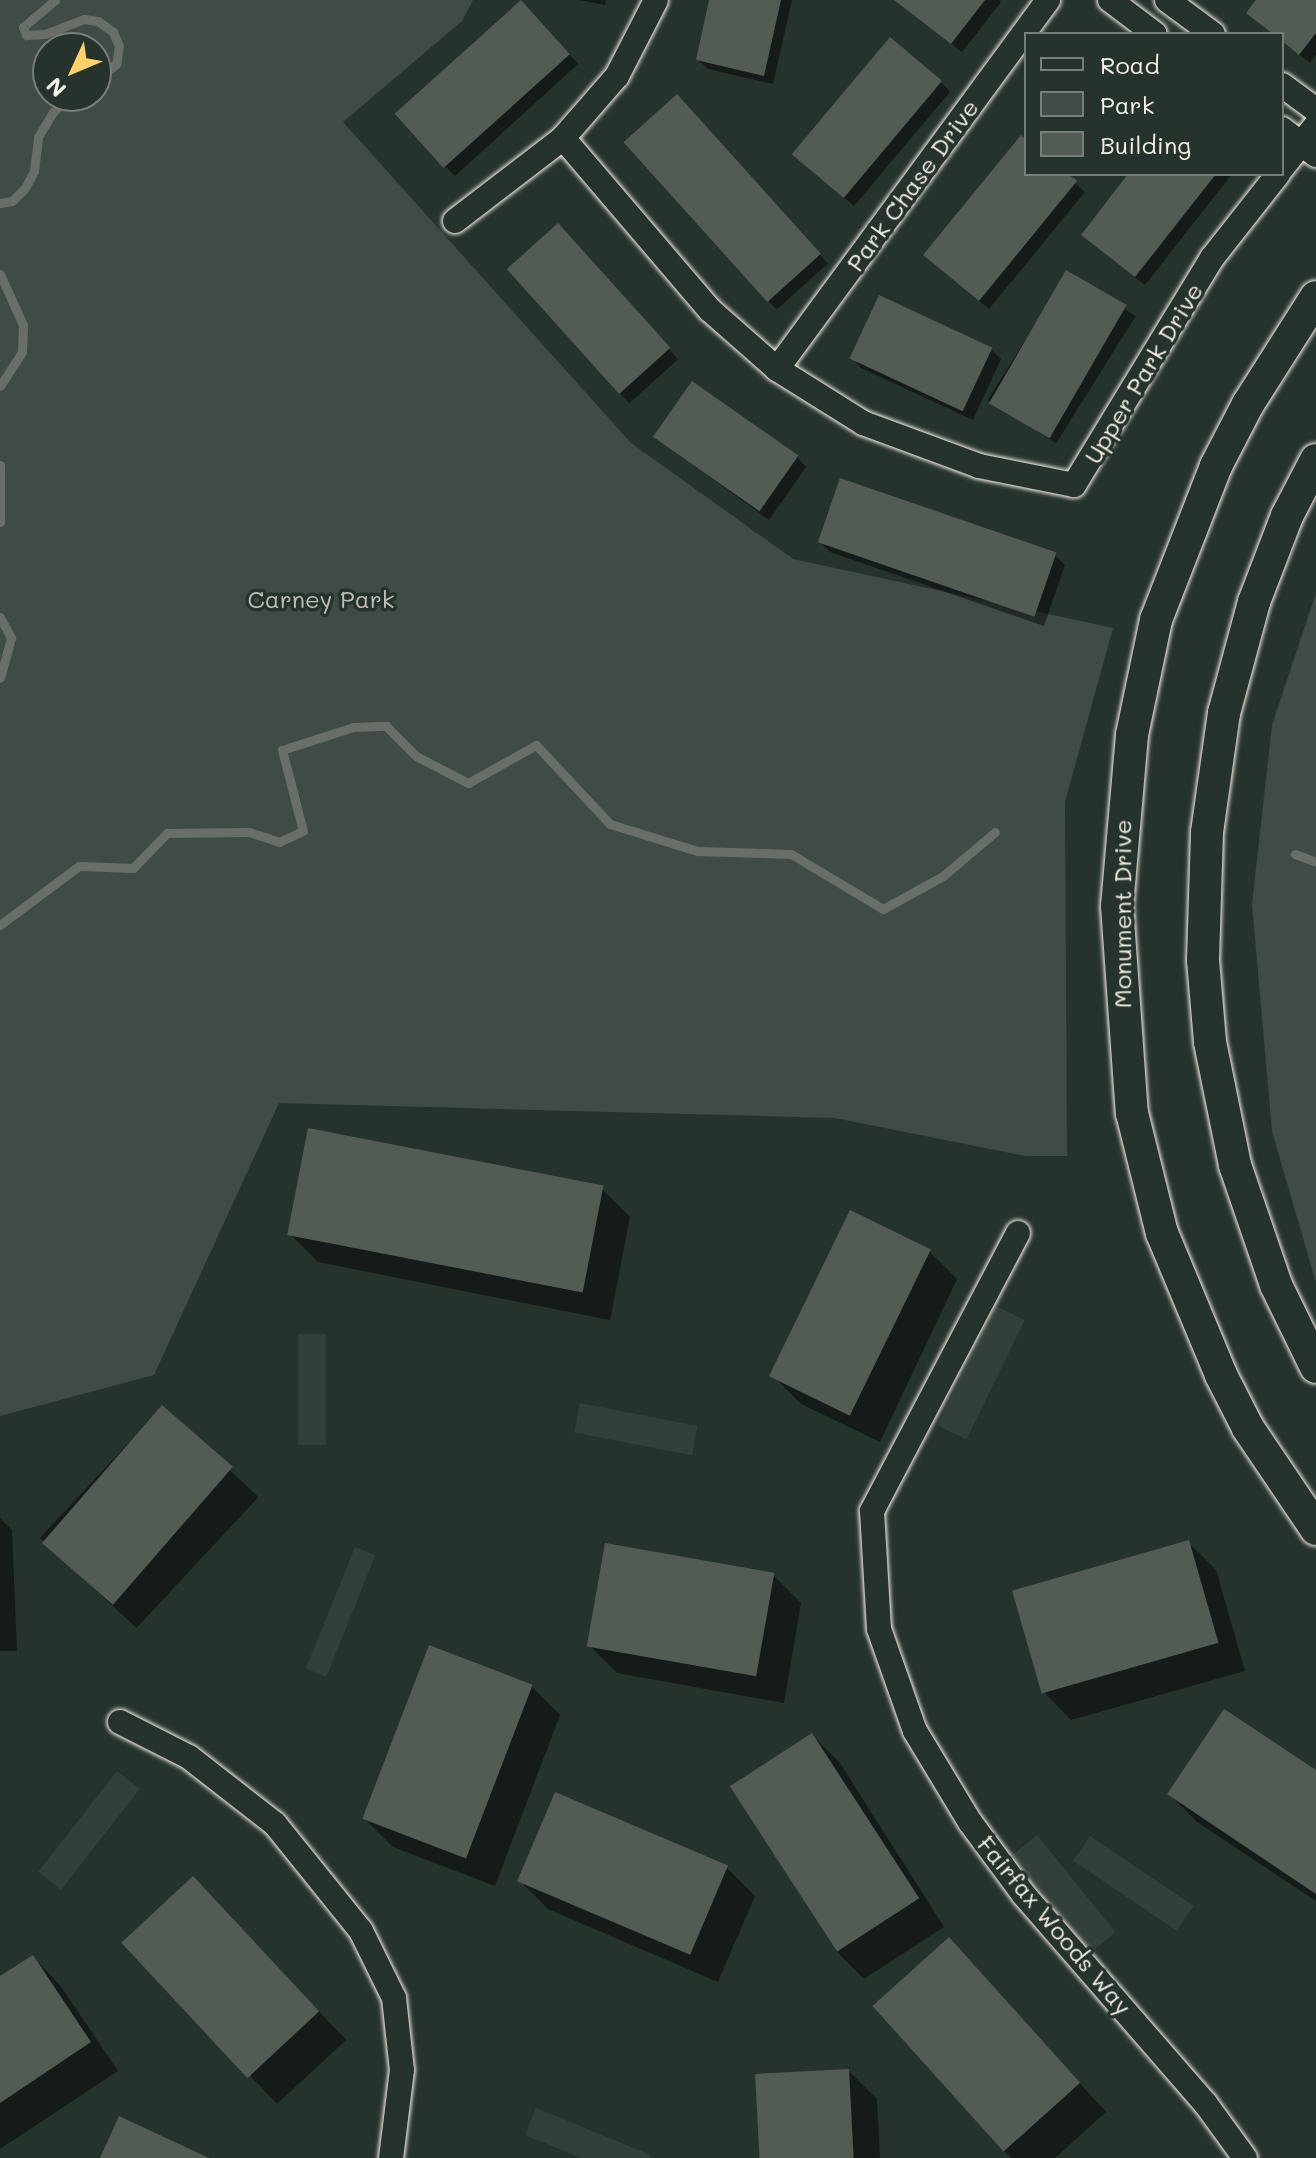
<!DOCTYPE html>
<html>
<head>
<meta charset="utf-8">
<style>
  body { margin:0 }
  #map { position:relative; width:1316px; height:2158px; overflow:hidden; background:#26332d; font-family:Mali,sans-serif }
  div>[style] { position:absolute }
  .built>* { inset:0; background:#333f39; transform-origin:0 0 }
  .green>* { inset:0; background:#414b45 }
  .shadow>* { inset:0; background:#0007; transform-origin:0 0 }
  .stream>* { height:9px; margin:-4.5px; padding:0 4.5px; transform-origin:4.5px; border-radius:4.5px; background:#676f68 }
  .building>* { inset:0; background:#525c55; transform-origin:0 0 }
  .roads { filter:drop-shadow(0 0 2px #f4f1e8) drop-shadow(0 0 2px #f4f1e8) }
  .minor>* { height:24px; margin:-12px; padding:0 12px; transform-origin:12px; border-radius:12px; background:#26332d }
  .secondary>* { height:32px; margin:-16px; padding:0 16px; transform-origin:16px; border-radius:16px; background:#26332d }
  span { translate:-50% -50%; white-space:nowrap; text-align:center; line-height:1.15; -webkit-text-stroke:7px #26332d; paint-order:stroke }
  .street-label { font-size:24px; color:#f4f1e8 }
  .park-label { font-size:24px; color:#bebfb7 }
  .legend { position:absolute; left:1024px; top:32px; width:260px; height:144px; box-sizing:border-box; background:#26332d; border:2px solid #787f78; margin:0; padding:10px 14px; list-style:none; font-size:24px; color:#f4f1e8 }
  .legend li { display:flex; align-items:center; gap:16px; height:40px }
  .legend b { width:40px; border:2px solid #787f78 }
  .north { position:absolute; left:32px; top:32px; width:80px; height:80px; box-sizing:border-box; background:#26332d; border:2px solid #787f78; border-radius:50%; rotate:226deg; font-size:22px; font-weight:700; line-height:32px; text-align:center; color:#f4f1e8 }
  .north::after { content:''; display:block; margin:auto; width:28px; height:36px; background:#ffd166; clip-path:polygon(50% 0,100% 100%,50% 72%,0 100%) }
</style>
</head>
<body>
<div id="map">
  <div class="built">
    <div style="left:996px;top:1306px;width:32px;height:133px;rotate:26deg"></div>
    <div style="left:298px;top:1334px;width:28px;height:111px"></div>
    <div style="left:580px;top:1403px;width:120px;height:30px;rotate:11deg"></div>
    <div style="left:355px;top:1547px;width:22px;height:131px;rotate:22deg"></div>
    <div style="left:117px;top:1771px;width:29px;height:128px;rotate:38deg"></div>
    <div style="left:1037px;top:1835px;width:125px;height:32px;rotate:51deg"></div>
    <div style="left:1090px;top:1836px;width:125px;height:30px;rotate:34deg"></div>
    <div style="clip-path:polygon(536px 2108px,651px 2155px,650px 2158px,581px 2158px,525px 2135px)"></div>
  </div>
  <div class="green">
    <div style="clip-path:polygon(evenodd,0 0,473px 0,462px 21px,343px 122px,631px 443px,793px 559px,1113px 628px,1065px 802px,1067px 1156px,1026px 1156px,835px 1118px,279px 1103px,154px 1375px,0 1416px,0 0,48px 48px,96px 48px,96px 96px,48px 96px,48px 48px)"></div>
    <div style="clip-path:polygon(1316px 593px,1316px 1283px,1272px 1131px,1252px 904px,1272px 725px)"></div>
  </div>
  <div class="shadow">
    <div style="clip-path:polygon(579px 0,606px 0,605px 5px)"></div>
    <div style="clip-path:polygon(712px 0,792px 0,773px 84px,708px 69px,698px 60px)"></div>
    <div style="clip-path:polygon(894px 0,999px 0,1001px 2px,962px 52px)"></div>
    <div style="clip-path:polygon(1259px 0,1316px 0,1316px 55px,1310px 63px,1282px 41px,1282px 34px,1273px 34px,1249px 13px)"></div>
    <div style="clip-path:polygon(531px 12px,578px 64px,455px 176px,445px 166px)"></div>
    <div style="clip-path:polygon(941px 82px,950px 92px,854px 206px,804px 164px)"></div>
    <div style="left:686px;top:106px;width:212px;height:69px;rotate:48deg"></div>
    <div style="clip-path:polygon(1026px 142px,1026px 174px,1065px 174px,1085px 192px,989px 309px,935px 265px)"></div>
    <div style="clip-path:polygon(1131px 174px,1232px 174px,1145px 285px,1093px 244px)"></div>
    <div style="left:567px;top:236px;width:166px;height:66px;rotate:48deg"></div>
    <div style="left:1067px;top:273px;width:81px;height:150px;rotate:32deg"></div>
    <div style="clip-path:polygon(991px 349px,1001px 359px,973px 420px,861px 368px,852px 358px)"></div>
    <div style="clip-path:polygon(655px 437px,797px 457px,806px 467px,769px 520px)"></div>
    <div style="clip-path:polygon(820px 542px,1055px 555px,1065px 565px,1044px 626px,830px 552px)"></div>
    <div style="clip-path:polygon(602px 1189px,630px 1217px,610px 1320px,318px 1262px,290px 1234px)"></div>
    <div style="clip-path:polygon(929px 1251px,957px 1279px,880px 1442px,801px 1404px,773px 1376px)"></div>
    <div style="left:162px;top:1407px;width:132px;height:179px;rotate:43deg"></div>
    <div style="clip-path:polygon(0 1518px,12px 1530px,17px 1651px,0 1651px)"></div>
    <div style="clip-path:polygon(1188px 1542px,1216px 1570px,1245px 1671px,1071px 1720px,1044px 1692px)"></div>
    <div style="clip-path:polygon(773px 1575px,801px 1603px,784px 1703px,617px 1673px,589px 1645px)"></div>
    <div style="clip-path:polygon(430px 1648px,532px 1687px,560px 1715px,495px 1886px,393px 1847px,365px 1819px)"></div>
    <div style="clip-path:polygon(812px 1735px,840px 1763px,944px 1927px,864px 1979px,836px 1951px)"></div>
    <div style="clip-path:polygon(1316px 1773px,1316px 1901px,1197px 1822px,1169px 1794px)"></div>
    <div style="clip-path:polygon(556px 1795px,727px 1868px,755px 1896px,718px 1982px,548px 1909px,520px 1881px)"></div>
    <div style="clip-path:polygon(221px 1907px,346px 2040px,277px 2104px,125px 1943px)"></div>
    <div style="clip-path:polygon(949px 1940px,1106px 2112px,1055px 2158px,1012px 2158px,1004px 2151px)"></div>
    <div style="clip-path:polygon(33px 1957px,60px 1985px,118px 2071px,0 2149px,0 1979px)"></div>
    <div style="clip-path:polygon(849px 2071px,877px 2099px,880px 2158px,762px 2158px)"></div>
  </div>
  <div class="stream">
    <div style="left:55px;top:0;width:42px;rotate:139.8deg"></div>
    <div style="left:23px;top:27px;width:9px;rotate:69deg"></div>
    <div style="left:26px;top:35px;width:19px;rotate:-3deg"></div>
    <div style="left:45px;top:34px;width:42px;rotate:-21deg"></div>
    <div style="left:84px;top:19px;width:14px;rotate:8deg"></div>
    <div style="left:98px;top:21px;width:19px;rotate:36deg"></div>
    <div style="left:113px;top:32px;width:15px;rotate:67deg"></div>
    <div style="left:119px;top:46px;width:18px;rotate:99deg"></div>
    <div style="left:116px;top:64px;width:26px;rotate:140deg"></div>
    <div style="left:0;top:203px;width:12px;rotate:-9deg"></div>
    <div style="left:12px;top:201px;width:18px;rotate:-45deg"></div>
    <div style="left:25px;top:188px;width:19px;rotate:-62deg"></div>
    <div style="left:34px;top:171px;width:34px;rotate:-83deg"></div>
    <div style="left:38px;top:137px;width:29px;rotate:-59deg"></div>
    <div style="left:53px;top:112px;width:23px;rotate:-43deg"></div>
    <div style="left:0;top:274px;width:56px;rotate:65.7deg"></div>
    <div style="left:23px;top:325px;width:27px;rotate:92deg"></div>
    <div style="left:22px;top:352px;width:40px;rotate:122.9deg"></div>
    <div style="left:0;top:465px;width:57px;rotate:90deg"></div>
    <div style="left:0;top:617px;width:24px;rotate:62deg"></div>
    <div style="left:11px;top:638px;width:41px;rotate:105.4deg"></div>
    <div style="left:1295px;top:854px;width:22px;rotate:21deg"></div>
    <div style="left:0;top:925px;width:99px;rotate:-36.8deg"></div>
    <div style="left:79px;top:866px;width:54px;rotate:2.1deg"></div>
    <div style="left:133px;top:868px;width:49px;rotate:-45.8deg"></div>
    <div style="left:167px;top:833px;width:82px;rotate:-0.7deg"></div>
    <div style="left:249px;top:832px;width:32px;rotate:18deg"></div>
    <div style="left:279px;top:842px;width:26px;rotate:-25deg"></div>
    <div style="left:303px;top:831px;width:84px;rotate:-104.5deg"></div>
    <div style="left:282px;top:750px;width:75px;rotate:-17.9deg"></div>
    <div style="left:353px;top:727px;width:33px;rotate:-2deg"></div>
    <div style="left:386px;top:726px;width:42px;rotate:45deg"></div>
    <div style="left:416px;top:756px;width:59px;rotate:27.4deg"></div>
    <div style="left:468px;top:783px;width:78px;rotate:-29.2deg"></div>
    <div style="left:536px;top:745px;width:108px;rotate:46.9deg"></div>
    <div style="left:610px;top:824px;width:91px;rotate:17.2deg"></div>
    <div style="left:697px;top:851px;width:94px;rotate:1.8deg"></div>
    <div style="left:791px;top:854px;width:107px;rotate:30.9deg"></div>
    <div style="left:883px;top:909px;width:68px;rotate:-28.8deg"></div>
    <div style="left:943px;top:876px;width:68px;rotate:-40.2deg"></div>
  </div>
  <div class="building">
    <div style="left:521px;top:0;width:73px;height:170px;rotate:48deg"></div>
    <div style="clip-path:polygon(709px 0,781px 0,764px 76px,696px 60px)"></div>
    <div style="clip-path:polygon(894px 0,985px 0,951px 44px)"></div>
    <div style="clip-path:polygon(1256px 0,1316px 0,1316px 33px,1299px 55px,1282px 41px,1282px 34px,1273px 34px,1246px 13px)"></div>
    <div style="left:890px;top:37px;width:68px;height:153px;rotate:40deg"></div>
    <div style="left:677px;top:94px;width:215px;height:72px;rotate:48deg"></div>
    <div style="clip-path:polygon(1021px 135px,1026px 140px,1026px 174px,1068px 174px,1077px 181px,979px 301px,923px 255px)"></div>
    <div style="clip-path:polygon(1128px 174px,1216px 174px,1135px 277px,1081px 235px)"></div>
    <div style="left:558px;top:223px;width:168px;height:69px;rotate:48deg"></div>
    <div style="left:1066px;top:270px;width:70px;height:154px;rotate:30deg"></div>
    <div style="left:879px;top:295px;width:125px;height:70px;rotate:25deg"></div>
    <div style="left:692px;top:381px;width:130px;height:68px;rotate:35deg"></div>
    <div style="left:840px;top:478px;width:229px;height:68px;rotate:19deg"></div>
    <div style="left:308px;top:1128px;width:301px;height:109px;rotate:11deg"></div>
    <div style="left:850px;top:1210px;width:90px;height:185px;rotate:26deg"></div>
    <div style="left:162px;top:1405px;width:94px;height:183px;rotate:41deg"></div>
    <div style="left:1189px;top:1540px;width:107px;height:184px;rotate:74deg"></div>
    <div style="left:605px;top:1543px;width:172px;height:105px;rotate:10deg"></div>
    <div style="left:429px;top:1645px;width:111px;height:186px;rotate:21deg"></div>
    <div style="clip-path:polygon(1224px 1709px,1316px 1770px,1316px 1894px,1167px 1794px)"></div>
    <div style="left:812px;top:1733px;width:197px;height:98px;rotate:57deg"></div>
    <div style="left:555px;top:1792px;width:188px;height:97px;rotate:23deg"></div>
    <div style="left:193px;top:1876px;width:185px;height:98px;rotate:47deg"></div>
    <div style="left:949px;top:1937px;width:196px;height:103px;rotate:48deg"></div>
    <div style="clip-path:polygon(33px 1955px,91px 2042px,0 2103px,0 1976px)"></div>
    <div style="left:849px;top:2069px;width:89px;height:94px;rotate:87deg"></div>
    <div style="clip-path:polygon(119px 2116px,209px 2158px,100px 2158px)"></div>
  </div>
  <div class="roads">
    <div class="minor">
      <div style="left:1110px;top:0;width:56px;rotate:37.1deg"></div>
      <div style="left:1167px;top:0;width:57px;rotate:36.5deg"></div>
      <div style="left:1282px;top:85px;width:42px;rotate:36.3deg"></div>
      <div style="left:1282px;top:129px;width:43px;rotate:37.4deg"></div>
      <div style="left:563px;top:138px;width:226px;rotate:49.5deg"></div>
      <div style="left:710px;top:310px;width:89px;rotate:41.4deg"></div>
      <div style="left:777px;top:369px;width:102px;rotate:32.1deg"></div>
      <div style="left:863px;top:423px;width:124px;rotate:20.3deg"></div>
      <div style="left:979px;top:466px;width:97px;rotate:11.3deg"></div>
      <div style="left:1074px;top:485px;width:266px;rotate:-58.7deg"></div>
      <div style="left:1212px;top:258px;width:107px;rotate:-51.8deg"></div>
      <div style="left:1282px;top:168px;width:55px;rotate:-51.7deg"></div>
      <div style="left:455px;top:221px;width:136px;rotate:-37.5deg"></div>
      <div style="left:563px;top:138px;width:82px;rotate:-48.9deg"></div>
      <div style="left:617px;top:76px;width:85px;rotate:-62.8deg"></div>
      <div style="left:777px;top:369px;width:458px;rotate:-53.7deg"></div>
      <div style="left:1018px;top:1233px;width:314px;rotate:117.7deg"></div>
      <div style="left:872px;top:1511px;width:118px;rotate:86.6deg"></div>
      <div style="left:879px;top:1629px;width:108px;rotate:70.6deg"></div>
      <div style="left:915px;top:1731px;width:106px;rotate:58.9deg"></div>
      <div style="left:970px;top:1822px;width:91px;rotate:53.5deg"></div>
      <div style="left:1024px;top:1895px;width:276px;rotate:49deg"></div>
      <div style="left:1205px;top:2103px;width:68px;rotate:54deg"></div>
      <div style="left:120px;top:1722px;width:77px;rotate:26.9deg"></div>
      <div style="left:189px;top:1757px;width:109px;rotate:37.9deg"></div>
      <div style="left:275px;top:1824px;width:137px;rotate:51.2deg"></div>
      <div style="left:361px;top:1931px;width:75px;rotate:63.8deg"></div>
      <div style="left:394px;top:1998px;width:72px;rotate:83.7deg"></div>
      <div style="left:402px;top:2070px;width:89px;rotate:97.1deg"></div>
    </div>
    <div class="secondary">
      <div style="left:1316px;top:297px;width:127px;rotate:122.4deg"></div>
      <div style="left:1248px;top:404px;width:70px;rotate:117.3deg"></div>
      <div style="left:1216px;top:466px;width:165px;rotate:111.3deg"></div>
      <div style="left:1156px;top:620px;width:117px;rotate:101.8deg"></div>
      <div style="left:1132px;top:735px;width:172px;rotate:95deg"></div>
      <div style="left:1117px;top:906px;width:208px;rotate:85.9deg"></div>
      <div style="left:1132px;top:1113px;width:124px;rotate:76deg"></div>
      <div style="left:1162px;top:1233px;width:154px;rotate:67.4deg"></div>
      <div style="left:1221px;top:1375px;width:59px;rotate:63deg"></div>
      <div style="left:1248px;top:1428px;width:122px;rotate:56deg"></div>
      <div style="left:1316px;top:460px;width:63px;rotate:117.4deg"></div>
      <div style="left:1287px;top:516px;width:92px;rotate:111deg"></div>
      <div style="left:1254px;top:602px;width:115px;rotate:105.1deg"></div>
      <div style="left:1224px;top:713px;width:121px;rotate:98.1deg"></div>
      <div style="left:1207px;top:833px;width:127px;rotate:91.8deg"></div>
      <div style="left:1203px;top:960px;width:82px;rotate:85.1deg"></div>
      <div style="left:1210px;top:1042px;width:126px;rotate:78.5deg"></div>
      <div style="left:1235px;top:1165px;width:127px;rotate:71.1deg"></div>
      <div style="left:1276px;top:1285px;width:91px;rotate:64deg"></div>
    </div>
  </div>
  <div class="street-label">
    <span style="left:912px;top:185px;rotate:-54deg">Park Chase Drive</span>
    <span style="left:1143px;top:373px;rotate:-59deg">Upper Park Drive</span>
    <span style="left:1122px;top:914px;rotate:-90deg">Monument Drive</span>
    <span style="left:1055px;top:1925px;rotate:50deg">Fairfax Woods Way</span>
  </div>
  <div class="park-label">
    <span style="left:321px;top:599px">Carney Park</span>
  </div>
  <ul class="legend">
  <li><b style="height:10px;background:#26332d"></b>Road</li>
  <li><b style="height:22px;background:#414b45"></b>Park</li>
  <li><b style="height:22px;background:#525c55"></b>Building</li>
  </ul>
  <div class="north">N</div>
</div>
</body>
</html>
